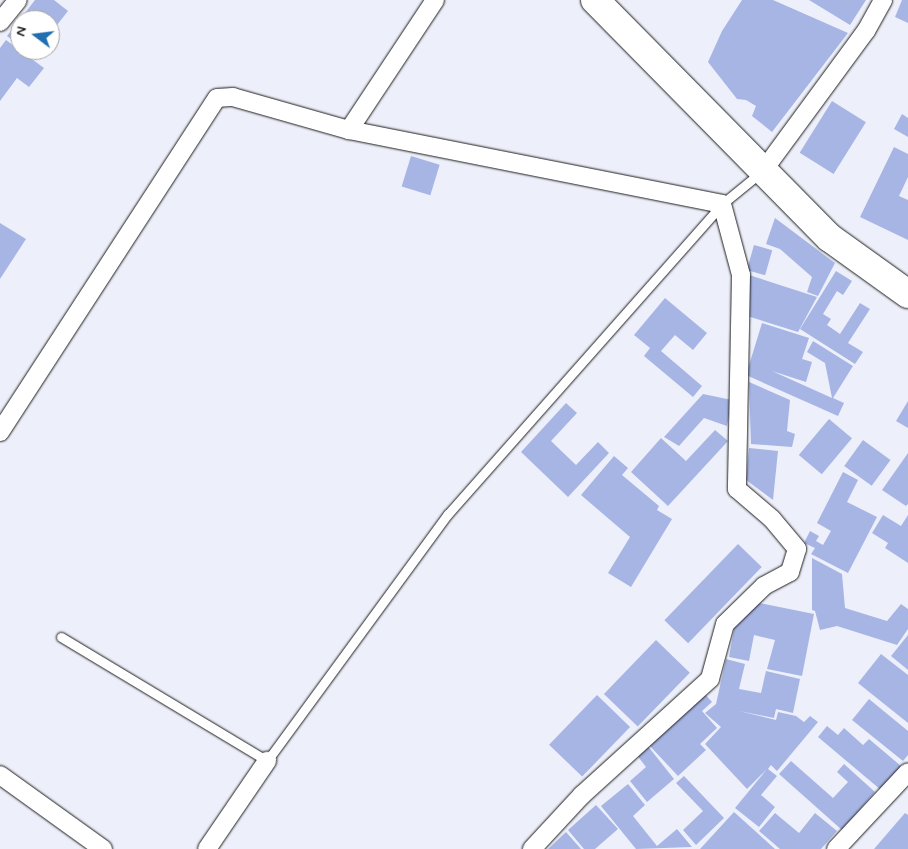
<!DOCTYPE html>
<html>
<head>
<meta charset="utf-8">
<style>
  body { margin:0 }
  #map { position:relative; width:908px; height:849px; overflow:hidden; background:#edf0fa; font-family:Mynerve,sans-serif }
  div>[style] { position:absolute }
  .building>* { inset:0; background:#a7b5e5; transform-origin:0 0 }
  .roads { filter:drop-shadow(0 0 1px #1c1c1c) drop-shadow(0 0 1px #1c1c1c) }
  .lane>* { height:9px; margin:-4.5px; padding:0 4.5px; transform-origin:4.5px; border-radius:4.5px; background:#fff }
  .street>* { height:18px; margin:-9px; padding:0 9px; transform-origin:9px; border-radius:9px; background:#fff }
  .primary>* { height:28px; margin:-14px; padding:0 14px; transform-origin:14px; border-radius:14px; background:#fff }
  span { translate:-50% -50%; white-space:nowrap; text-align:center; line-height:1.15; -webkit-text-stroke:4px #fff; paint-order:stroke }
  .north { position:absolute; left:10px; top:10px; width:50px; height:50px; box-sizing:border-box; background:#fff; border:1px solid #a4a4a4; border-radius:50%; rotate:285deg; font-size:14px; font-weight:700; line-height:20px; text-align:center; color:#1c1c1c }
  .north::after { content:''; display:block; margin:auto; width:18px; height:22px; background:#1f6fb2; clip-path:polygon(50% 0,100% 100%,50% 72%,0 100%) }
</style>
</head>
<body>
<div id="map">
  <div class="building">
    <div style="clip-path:polygon(35px 0,54px 0,68px 11px,50px 34px,50px 20px,20px 20px,20px 46px,7px 36px)"></div>
    <div style="clip-path:polygon(742px 0,773px 0,848px 33px,772px 132px,752px 116px,756px 106px,746px 100px,737px 99px,708px 62px,722px 31px)"></div>
    <div style="clip-path:polygon(809px 0,866px 0,850px 25px)"></div>
    <div style="clip-path:polygon(902px 0,908px 0,908px 23px,895px 17px)"></div>
    <div style="clip-path:polygon(6px 40px,44px 68px,29px 87px,17px 78px,0 101px,0 48px)"></div>
    <div style="left:832px;top:101px;width:40px;height:61px;rotate:32deg"></div>
    <div style="clip-path:polygon(902px 114px,908px 118px,908px 137px,894px 129px)"></div>
    <div style="clip-path:polygon(894px 147px,908px 154px,908px 177px,899px 196px,908px 200px,908px 240px,860px 217px)"></div>
    <div style="left:411px;top:156px;width:30px;height:32px;rotate:17deg"></div>
    <div style="clip-path:polygon(775px 218px,835px 263px,818px 296px,807px 292px,812px 277px,780px 249px,766px 244px)"></div>
    <div style="clip-path:polygon(0 223px,26px 239px,0 279px)"></div>
    <div style="left:754px;top:245px;width:19px;height:26px;rotate:16deg"></div>
    <div style="clip-path:polygon(836px 271px,852px 281px,843px 295px,837px 291px,823px 314px,831px 319px,827px 325px,840px 334px,860px 303px,870px 309px,848px 343px,863px 352px,855px 364px,800px 329px)"></div>
    <div style="clip-path:polygon(746px 274px,817px 297px,798px 332px,744px 315px)"></div>
    <div style="clip-path:polygon(665px 298px,707px 333px,693px 350px,675px 335px,661px 351px,702px 386px,693px 397px,644px 356px,650px 348px,634px 335px)"></div>
    <div style="clip-path:polygon(762px 323px,809px 338px,802px 359px,812px 362px,806px 382px,772px 371px,832px 398px,825px 363px,807px 352px,813px 341px,853px 366px,833px 398px,844px 403px,838px 416px,746px 375px)"></div>
    <div style="clip-path:polygon(749px 382px,790px 400px,787px 431px,795px 434px,792px 447px,751px 444px)"></div>
    <div style="clip-path:polygon(703px 394px,732px 400px,727px 426px,704px 418px,679px 446px,664px 437px)"></div>
    <div style="clip-path:polygon(908px 401px,908px 428px,896px 421px)"></div>
    <div style="clip-path:polygon(566px 403px,577px 413px,551px 441px,576px 465px,598px 442px,609px 453px,568px 497px,521px 452px)"></div>
    <div style="left:829px;top:419px;width:30px;height:47px;rotate:40deg"></div>
    <div style="clip-path:polygon(715px 430px,728px 441px,668px 506px,631px 472px,661px 438px,686px 461px)"></div>
    <div style="left:863px;top:440px;width:34px;height:32px;rotate:36deg"></div>
    <div style="clip-path:polygon(749px 448px,778px 451px,773px 500px,746px 480px)"></div>
    <div style="clip-path:polygon(908px 453px,908px 504px,906px 506px,882px 490px)"></div>
    <div style="clip-path:polygon(614px 456px,628px 468px,622px 475px,659px 506px,657px 510px,672px 519px,631px 587px,608px 573px,630px 537px,581px 495px)"></div>
    <div style="clip-path:polygon(843px 472px,858px 480px,847px 502px,877px 517px,848px 573px,811px 554px,815px 548px,804px 543px,810px 531px,819px 536px,816px 541px,823px 545px,831px 531px,817px 523px)"></div>
    <div style="clip-path:polygon(883px 515px,901px 526px,908px 515px,908px 563px,885px 548px,888px 543px,872px 533px)"></div>
    <div style="left:738px;top:544px;width:33px;height:106px;rotate:44deg"></div>
    <div style="clip-path:polygon(812px 558px,842px 574px,845px 608px,887px 621px,901px 604px,908px 609px,908px 629px,897px 645px,837px 626px,820px 630px,815px 611px,812px 610px)"></div>
    <div style="clip-path:polygon(759px 603px,814px 614px,802px 676px,767px 669px,775px 640px,754px 635px,749px 661px,729px 657px,736px 618px)"></div>
    <div style="clip-path:polygon(908px 635px,908px 670px,891px 656px)"></div>
    <div style="left:656px;top:640px;width:47px;height:75px;rotate:44deg"></div>
    <div style="clip-path:polygon(881px 654px,908px 675px,908px 723px,858px 683px)"></div>
    <div style="clip-path:polygon(726px 659px,745px 664px,739px 689px,761px 693px,766px 671px,800px 679px,793px 713px,776px 709px,774px 718px,739px 711px,776px 720px,778px 712px,796px 716px,804px 722px,810px 716px,818px 722px,777px 771px,771px 765px,768px 769px,777px 776px,761px 795px,775px 807px,759px 827px,735px 808px,767px 769px,747px 789px,705px 744px,721px 727px,705px 713px,716px 704px)"></div>
    <div style="clip-path:polygon(704px 693px,712px 702px,702px 711px,717px 728px,700px 744px,706px 750px,678px 776px,649px 745px)"></div>
    <div style="left:597px;top:695px;width:46px;height:69px;rotate:44deg"></div>
    <div style="clip-path:polygon(869px 699px,908px 731px,908px 755px,903px 761px,852px 720px)"></div>
    <div style="clip-path:polygon(827px 726px,838px 735px,844px 728px,863px 745px,869px 739px,901px 766px,881px 790px,818px 737px)"></div>
    <div style="clip-path:polygon(647px 745px,674px 779px,647px 802px,630px 781px,646px 767px,636px 754px)"></div>
    <div style="clip-path:polygon(791px 761px,833px 798px,848px 782px,837px 772px,844px 764px,875px 792px,842px 830px,779px 774px)"></div>
    <div style="clip-path:polygon(684px 776px,724px 818px,696px 845px,683px 830px,703px 811px,676px 783px)"></div>
    <div style="clip-path:polygon(628px 784px,645px 805px,633px 816px,657px 846px,677px 829px,692px 847px,636px 849px,601px 806px)"></div>
    <div style="clip-path:polygon(596px 805px,618px 829px,595px 849px,584px 849px,568px 830px)"></div>
    <div style="clip-path:polygon(734px 812px,775px 849px,700px 849px)"></div>
    <div style="clip-path:polygon(775px 813px,799px 833px,815px 813px,837px 831px,821px 849px,780px 849px,759px 831px)"></div>
    <div style="clip-path:polygon(905px 813px,908px 815px,908px 849px,874px 849px)"></div>
    <div style="clip-path:polygon(566px 832px,581px 849px,548px 849px)"></div>
  </div>
  <div class="roads">
    <div class="lane">
      <div style="left:61px;top:637px;width:240px;rotate:31deg"></div>
      <div style="left:267px;top:761px;width:306px;rotate:-53.8deg"></div>
      <div style="left:448px;top:514px;width:414px;rotate:-48.5deg"></div>
      <div style="left:722px;top:204px;width:49px;rotate:-39.2deg"></div>
    </div>
    <div class="street">
      <div style="left:0;top:22px;width:28px;rotate:-51deg"></div>
      <div style="left:349px;top:130px;width:380px;rotate:11.2deg"></div>
      <div style="left:722px;top:204px;width:73px;rotate:75deg"></div>
      <div style="left:741px;top:275px;width:214px;rotate:91.1deg"></div>
      <div style="left:737px;top:489px;width:46px;rotate:40.6deg"></div>
      <div style="left:772px;top:519px;width:39px;rotate:50deg"></div>
      <div style="left:797px;top:549px;width:24px;rotate:107deg"></div>
      <div style="left:790px;top:572px;width:30px;rotate:152deg"></div>
      <div style="left:764px;top:586px;width:54px;rotate:135.7deg"></div>
      <div style="left:725px;top:624px;width:57px;rotate:105.3deg"></div>
      <div style="left:710px;top:679px;width:173px;rotate:137.8deg"></div>
      <div style="left:582px;top:795px;width:74px;rotate:132.8deg"></div>
      <div style="left:763px;top:171px;width:174px;rotate:-53.7deg"></div>
      <div style="left:866px;top:31px;width:35px;rotate:-61deg"></div>
      <div style="left:0;top:432px;width:398px;rotate:-57deg"></div>
      <div style="left:217px;top:98px;width:16px;rotate:-4deg"></div>
      <div style="left:233px;top:97px;width:121px;rotate:15.9deg"></div>
      <div style="left:349px;top:130px;width:156px;rotate:-56.5deg"></div>
      <div style="left:0;top:775px;width:127px;rotate:35.7deg"></div>
      <div style="left:207px;top:849px;width:107px;rotate:-55.7deg"></div>
      <div style="left:836px;top:849px;width:105px;rotate:-46.9deg"></div>
    </div>
    <div class="primary">
      <div style="left:595px;top:0;width:334px;rotate:45.4deg"></div>
      <div style="left:830px;top:238px;width:96px;rotate:35.7deg"></div>
    </div>
  </div>
  <div class="north">N</div>
</div>
</body>
</html>
